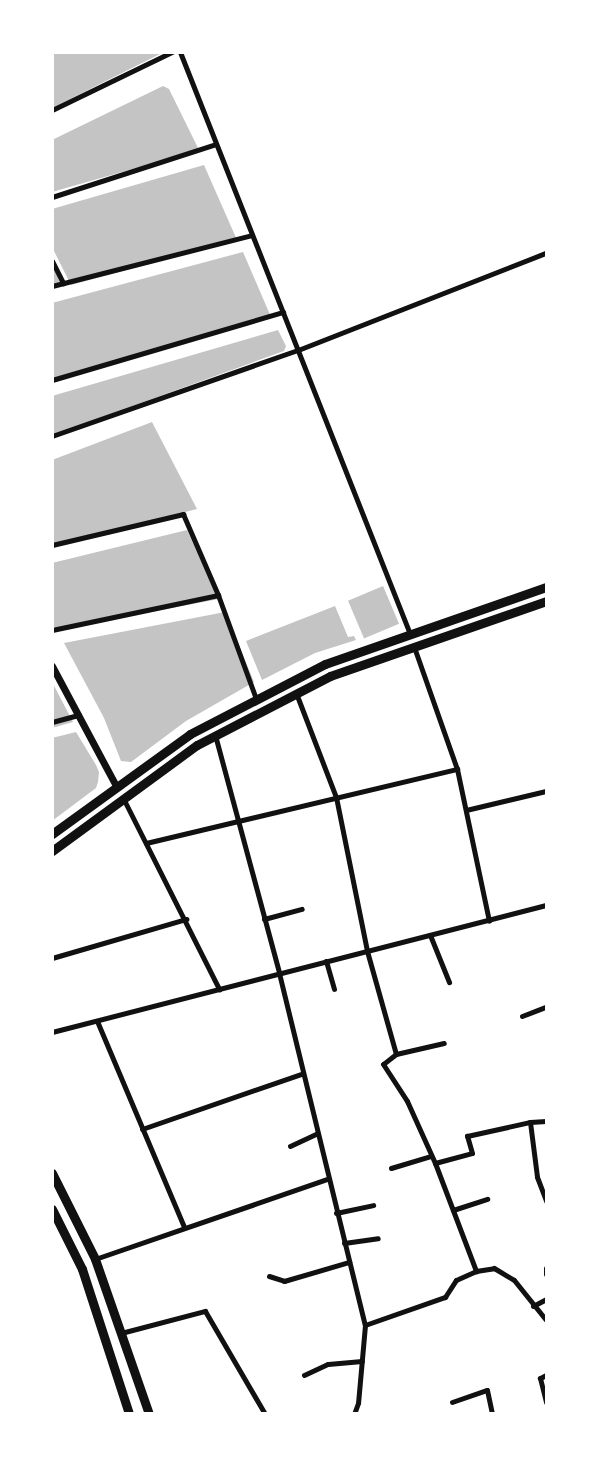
<!DOCTYPE html>
<html>
<head>
<meta charset="utf-8">
<style>
  body { margin:0 }
  #map { position:relative; width:599px; height:1466px; overflow:hidden; background:#fff; font-family:"Roboto Condensed",sans-serif }
  div>[style] { position:absolute }
  .building>* { inset:0; background:#c4c4c4; transform-origin:0 0 }
  .minor>* { height:5px; margin:-2.5px; padding:0 2.5px; transform-origin:2.5px; border-radius:2.5px; background:#111 }
  .tertiary>* { height:7px; margin:-3.5px; padding:0 3.5px; transform-origin:3.5px; border-radius:3.5px; background:#111 }
  .secondary>* { height:9px; margin:-4.5px; padding:0 4.5px; transform-origin:4.5px; border-radius:4.5px; background:#111 }
  span { translate:-50% -50%; white-space:nowrap; text-align:center; line-height:1.15; -webkit-text-stroke:5px #fff; paint-order:stroke }
  .frame { position:absolute; inset:0; border:54px solid #fff; pointer-events:none }
</style>
</head>
<body>
<div id="map">
  <div class="building">
    <div style="clip-path:polygon(52px 52px,164px 52px,52px 108px)"></div>
    <div style="clip-path:polygon(163px 86px,169px 89px,199px 150px,52px 192px,52px 140px)"></div>
    <div style="clip-path:polygon(204px 165px,237px 240px,71px 285px,52px 247px,52px 209px)"></div>
    <div style="clip-path:polygon(243px 252px,271px 317px,52px 382px,52px 303px)"></div>
    <div style="clip-path:polygon(52px 262px,64px 285px,52px 289px)"></div>
    <div style="clip-path:polygon(278px 330px,286px 346px,284px 351px,52px 435px,52px 396px)"></div>
    <div style="clip-path:polygon(152px 422px,197px 509px,52px 546px,52px 460px)"></div>
    <div style="clip-path:polygon(187px 530px,219px 599px,56px 630px,52px 623px,52px 563px)"></div>
    <div style="left:383px;top:586px;width:41px;height:38px;rotate:67deg"></div>
    <div style="clip-path:polygon(335px 606px,348px 637px,354px 636px,356px 640px,315px 653px,262px 680px,246px 641px)"></div>
    <div style="clip-path:polygon(225px 612px,254px 682px,186px 721px,131px 762px,121px 761px,104px 718px,64px 643px)"></div>
    <div style="clip-path:polygon(52px 682px,73px 722px,52px 728px)"></div>
    <div style="clip-path:polygon(76px 732px,96px 765px,99px 772px,98px 782px,96px 788px,52px 821px,52px 738px)"></div>
  </div>
  <div class="minor">
    <div style="left:180px;top:52px;width:626px;rotate:68.44deg"></div>
    <div style="left:52px;top:110px;width:133px;rotate:-25.8deg"></div>
    <div style="left:52px;top:197px;width:172px;rotate:-17.9deg"></div>
    <div style="left:52px;top:261px;width:25px;rotate:63deg"></div>
    <div style="left:52px;top:286px;width:206px;rotate:-14.3deg"></div>
    <div style="left:52px;top:380px;width:241px;rotate:-16.4deg"></div>
    <div style="left:52px;top:436px;width:261px;rotate:-19.3deg"></div>
    <div style="left:298px;top:350px;width:266px;rotate:-21.4deg"></div>
    <div style="left:52px;top:545px;width:135px;rotate:-13.3deg"></div>
    <div style="left:183px;top:514px;width:88px;rotate:66.6deg"></div>
    <div style="left:218px;top:595px;width:111px;rotate:69.9deg"></div>
    <div style="left:52px;top:630px;width:170px;rotate:-11.9deg"></div>
    <div style="left:414px;top:647px;width:129px;rotate:70.6deg"></div>
    <div style="left:457px;top:769px;width:155px;rotate:78.1deg"></div>
    <div style="left:296px;top:693px;width:111px;rotate:69deg"></div>
    <div style="left:336px;top:797px;width:157px;rotate:78.6deg"></div>
    <div style="left:367px;top:951px;width:107px;rotate:74.3deg"></div>
    <div style="left:396px;top:1054px;width:16px;rotate:142deg"></div>
    <div style="left:383px;top:1064px;width:44px;rotate:57deg"></div>
    <div style="left:407px;top:1101px;width:68px;rotate:65.7deg"></div>
    <div style="left:435px;top:1163px;width:116px;rotate:69.2deg"></div>
    <div style="left:52px;top:722px;width:28px;rotate:-15deg"></div>
    <div style="left:215px;top:735px;width:246px;rotate:74.9deg"></div>
    <div style="left:279px;top:973px;width:362px;rotate:76.3deg"></div>
    <div style="left:365px;top:1325px;width:78px;rotate:95.1deg"></div>
    <div style="left:358px;top:1403px;width:12px;rotate:110deg"></div>
    <div style="left:124px;top:800px;width:212px;rotate:63.3deg"></div>
    <div style="left:466px;top:810px;width:82px;rotate:-13.4deg"></div>
    <div style="left:146px;top:843px;width:320px;rotate:-13.4deg"></div>
    <div style="left:264px;top:919px;width:39px;rotate:-15deg"></div>
    <div style="left:430px;top:935px;width:51px;rotate:68deg"></div>
    <div style="left:52px;top:958px;width:140px;rotate:-16.2deg"></div>
    <div style="left:326px;top:961px;width:29px;rotate:74deg"></div>
    <div style="left:522px;top:1016px;width:26px;rotate:-21deg"></div>
    <div style="left:97px;top:1021px;width:224px;rotate:67.1deg"></div>
    <div style="left:52px;top:1032px;width:510px;rotate:-14.42deg"></div>
    <div style="left:396px;top:1054px;width:49px;rotate:-12.9deg"></div>
    <div style="left:546px;top:1121px;width:16px;rotate:176deg"></div>
    <div style="left:530px;top:1122px;width:55px;rotate:82.7deg"></div>
    <div style="left:537px;top:1177px;width:26px;rotate:69deg"></div>
    <div style="left:142px;top:1129px;width:168px;rotate:-19.1deg"></div>
    <div style="left:290px;top:1146px;width:29px;rotate:-25deg"></div>
    <div style="left:435px;top:1163px;width:38px;rotate:-15deg"></div>
    <div style="left:472px;top:1153px;width:18px;rotate:-106deg"></div>
    <div style="left:467px;top:1136px;width:65px;rotate:-12.5deg"></div>
    <div style="left:391px;top:1168px;width:42px;rotate:-16.7deg"></div>
    <div style="left:453px;top:1210px;width:36px;rotate:-18deg"></div>
    <div style="left:336px;top:1213px;width:38px;rotate:-12deg"></div>
    <div style="left:344px;top:1243px;width:34px;rotate:-8deg"></div>
    <div style="left:95px;top:1259px;width:245px;rotate:-19deg"></div>
    <div style="left:546px;top:1268px;width:6px;rotate:90deg"></div>
    <div style="left:269px;top:1276px;width:16px;rotate:18deg"></div>
    <div style="left:284px;top:1281px;width:68px;rotate:-16.3deg"></div>
    <div style="left:533px;top:1306px;width:15px;rotate:-28deg"></div>
    <div style="left:365px;top:1325px;width:85px;rotate:-19.3deg"></div>
    <div style="left:445px;top:1297px;width:20px;rotate:-57deg"></div>
    <div style="left:456px;top:1280px;width:22px;rotate:-24deg"></div>
    <div style="left:476px;top:1271px;width:18px;rotate:-9deg"></div>
    <div style="left:494px;top:1268px;width:23px;rotate:31deg"></div>
    <div style="left:514px;top:1280px;width:51px;rotate:51.3deg"></div>
    <div style="left:121px;top:1333px;width:87px;rotate:-14.7deg"></div>
    <div style="left:205px;top:1311px;width:119px;rotate:59.8deg"></div>
    <div style="left:304px;top:1375px;width:26px;rotate:-25deg"></div>
    <div style="left:328px;top:1364px;width:34px;rotate:-5deg"></div>
    <div style="left:546px;top:1375px;width:7px;rotate:153deg"></div>
    <div style="left:540px;top:1378px;width:25px;rotate:76deg"></div>
    <div style="left:452px;top:1402px;width:37px;rotate:-19deg"></div>
    <div style="left:487px;top:1390px;width:25px;rotate:78deg"></div>
  </div>
  <div class="tertiary">
    <div style="left:52px;top:666px;width:136px;rotate:61.9deg"></div>
  </div>
  <div class="secondary">
    <div style="left:52px;top:834px;width:170px;rotate:-35.9deg"></div>
    <div style="left:190px;top:734px;width:152px;rotate:-27.4deg"></div>
    <div style="left:325px;top:664px;width:234px;rotate:-19.2deg"></div>
    <div style="left:52px;top:851px;width:180px;rotate:-36.2deg"></div>
    <div style="left:197px;top:745px;width:150px;rotate:-27.4deg"></div>
    <div style="left:330px;top:676px;width:229px;rotate:-19.1deg"></div>
    <div style="left:52px;top:1173px;width:96px;rotate:63.4deg"></div>
    <div style="left:95px;top:1259px;width:164px;rotate:70.8deg"></div>
    <div style="left:52px;top:1209px;width:67px;rotate:63.4deg"></div>
    <div style="left:82px;top:1269px;width:152px;rotate:72deg"></div>
  </div>
  <div class="frame"></div>
</div>
</body>
</html>
